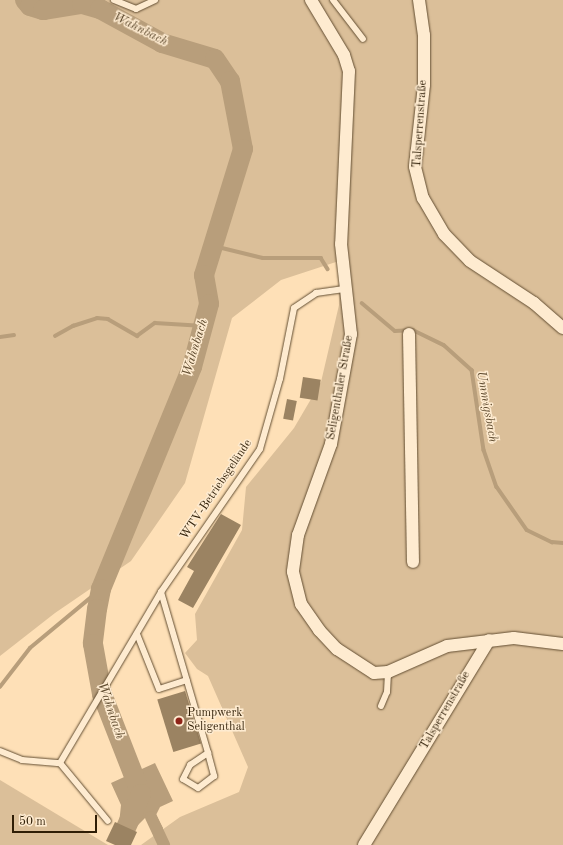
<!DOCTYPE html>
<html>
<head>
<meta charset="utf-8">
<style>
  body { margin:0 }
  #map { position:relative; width:563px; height:845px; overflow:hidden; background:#fee0b7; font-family:"Old Standard TT",serif }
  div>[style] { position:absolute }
  .green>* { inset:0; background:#dbbf99 }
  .water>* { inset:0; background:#b89e7b }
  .stream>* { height:3.5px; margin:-1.75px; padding:0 1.75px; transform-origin:1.75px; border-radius:1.75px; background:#b89e7b }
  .canal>* { height:12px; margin:-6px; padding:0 6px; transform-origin:6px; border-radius:6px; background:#b89e7b }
  .river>* { height:20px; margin:-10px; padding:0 10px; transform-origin:10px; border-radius:10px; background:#b89e7b }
  .building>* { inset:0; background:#9b8362; transform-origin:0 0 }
  .roads { filter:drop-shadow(0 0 1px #634e32) drop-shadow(0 0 1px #634e32) }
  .service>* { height:6px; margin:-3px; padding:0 3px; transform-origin:3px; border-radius:3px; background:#feebd0 }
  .minor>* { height:12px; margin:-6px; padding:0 6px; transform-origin:6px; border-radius:6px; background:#feebd0 }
  .dots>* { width:11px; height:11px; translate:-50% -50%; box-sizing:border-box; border:2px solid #feebd0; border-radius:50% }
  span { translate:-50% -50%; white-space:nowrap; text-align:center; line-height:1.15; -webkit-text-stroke:3px #feebd0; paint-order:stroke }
  .street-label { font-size:12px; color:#2f1e06 }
  .poi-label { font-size:12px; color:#2f1e06 }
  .left { translate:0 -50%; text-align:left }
  .water-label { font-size:13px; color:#5f4b2f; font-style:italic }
  .scale { position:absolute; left:12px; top:815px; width:85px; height:18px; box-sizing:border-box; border:2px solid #2f1e06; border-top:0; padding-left:5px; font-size:12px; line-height:14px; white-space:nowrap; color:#2f1e06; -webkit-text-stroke:3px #feebd0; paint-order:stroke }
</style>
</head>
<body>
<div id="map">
  <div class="green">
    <div style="clip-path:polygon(0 0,563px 0,563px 845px,141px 845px,180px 817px,239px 792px,248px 767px,208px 676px,197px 669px,185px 653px,197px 640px,195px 614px,242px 530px,246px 487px,294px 428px,321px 382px,339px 305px,339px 261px,281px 280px,232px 318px,185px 483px,131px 561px,55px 613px,0 656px)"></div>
    <div style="clip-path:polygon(0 780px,108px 845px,0 845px)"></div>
  </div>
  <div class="water">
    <div style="clip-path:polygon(155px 763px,173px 801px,160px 807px,156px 815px,163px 828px,154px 833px,146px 817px,133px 830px,119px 824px,121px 805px,111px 783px)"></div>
  </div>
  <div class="stream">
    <div style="left:214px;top:246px;width:50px;rotate:13.8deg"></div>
    <div style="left:263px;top:258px;width:58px"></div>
    <div style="left:321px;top:258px;width:13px;rotate:58deg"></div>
    <div style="left:362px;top:303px;width:43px;rotate:40.3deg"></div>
    <div style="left:395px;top:331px;width:18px;rotate:-3deg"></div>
    <div style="left:413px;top:330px;width:34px;rotate:26deg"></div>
    <div style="left:444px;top:345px;width:38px;rotate:42deg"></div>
    <div style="left:472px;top:370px;width:81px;rotate:81.5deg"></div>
    <div style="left:484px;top:450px;width:39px;rotate:71deg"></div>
    <div style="left:497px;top:487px;width:52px;rotate:55.1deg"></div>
    <div style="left:527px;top:530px;width:28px;rotate:26deg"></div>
    <div style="left:552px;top:542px;width:11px;rotate:5deg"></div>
    <div style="left:55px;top:336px;width:21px;rotate:-29deg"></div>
    <div style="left:73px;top:326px;width:25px;rotate:-18deg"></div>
    <div style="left:97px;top:318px;width:11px;rotate:5deg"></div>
    <div style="left:108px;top:319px;width:34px;rotate:30deg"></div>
    <div style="left:137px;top:336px;width:22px;rotate:-36deg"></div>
    <div style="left:155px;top:323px;width:49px;rotate:3.5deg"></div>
    <div style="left:0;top:337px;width:14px;rotate:-8deg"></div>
    <div style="left:0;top:687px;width:49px;rotate:-52.4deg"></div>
    <div style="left:30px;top:648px;width:92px;rotate:-39.7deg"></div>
  </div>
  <div class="canal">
    <div style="left:151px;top:817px;width:31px;rotate:65deg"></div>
  </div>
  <div class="river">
    <div style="left:25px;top:0;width:8px;rotate:50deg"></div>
    <div style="left:30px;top:6px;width:14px;rotate:17deg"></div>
    <div style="left:43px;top:10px;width:39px;rotate:-9deg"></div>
    <div style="left:82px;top:4px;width:19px;rotate:16deg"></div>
    <div style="left:100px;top:9px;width:71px;rotate:28.7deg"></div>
    <div style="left:162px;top:43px;width:55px;rotate:16.8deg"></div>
    <div style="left:215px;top:59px;width:27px;rotate:56deg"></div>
    <div style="left:230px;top:81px;width:69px;rotate:79.2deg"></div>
    <div style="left:243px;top:149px;width:132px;rotate:107.2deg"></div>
    <div style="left:204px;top:275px;width:29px;rotate:80deg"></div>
    <div style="left:209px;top:304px;width:65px;rotate:105.1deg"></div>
    <div style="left:192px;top:367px;width:240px;rotate:112.3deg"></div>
    <div style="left:101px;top:589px;width:20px;rotate:101deg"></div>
    <div style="left:97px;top:609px;width:35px;rotate:97deg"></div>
    <div style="left:93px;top:644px;width:51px;rotate:79.8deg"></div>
    <div style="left:102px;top:694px;width:107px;rotate:68.7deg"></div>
    <div style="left:141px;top:794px;width:36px;rotate:114deg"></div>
  </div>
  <div class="building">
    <div style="left:303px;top:377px;width:18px;height:21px;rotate:9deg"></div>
    <div style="left:287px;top:399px;width:10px;height:20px;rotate:11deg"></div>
    <div style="clip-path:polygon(221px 514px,241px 525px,193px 608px,178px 600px,194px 571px,187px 567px)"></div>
    <div style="left:185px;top:691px;width:55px;height:29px;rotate:73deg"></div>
    <div style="clip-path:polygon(115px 822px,137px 832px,131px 845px,115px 845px,106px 841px)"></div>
  </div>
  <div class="roads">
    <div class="service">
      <div style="left:114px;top:0;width:24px;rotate:22deg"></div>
      <div style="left:136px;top:9px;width:21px;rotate:-25deg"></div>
      <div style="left:333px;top:0;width:49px;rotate:52.4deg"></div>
      <div style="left:161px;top:592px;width:168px;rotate:73.7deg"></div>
      <div style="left:208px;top:753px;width:24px;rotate:75deg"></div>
      <div style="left:214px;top:776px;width:20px;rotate:143deg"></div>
      <div style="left:198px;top:788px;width:17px;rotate:-149deg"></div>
      <div style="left:183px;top:779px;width:16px;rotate:-63deg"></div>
      <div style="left:190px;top:765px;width:22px;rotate:-34deg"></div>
      <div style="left:137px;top:634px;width:59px;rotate:68.2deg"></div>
      <div style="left:159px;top:689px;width:29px;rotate:-18deg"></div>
      <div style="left:381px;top:706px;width:15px;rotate:-67deg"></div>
      <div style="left:387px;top:692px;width:20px;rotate:-87deg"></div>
      <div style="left:0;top:751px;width:24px;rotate:22deg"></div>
      <div style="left:22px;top:760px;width:38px;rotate:5deg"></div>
      <div style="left:60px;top:763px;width:75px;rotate:50.4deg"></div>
      <div style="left:60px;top:763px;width:199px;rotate:-59.4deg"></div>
      <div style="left:161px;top:592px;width:174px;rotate:-55.3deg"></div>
      <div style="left:260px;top:449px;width:73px;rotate:-74.1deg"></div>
      <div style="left:280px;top:379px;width:72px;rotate:-78.8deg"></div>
      <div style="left:294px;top:308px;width:27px;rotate:-34deg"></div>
      <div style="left:316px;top:293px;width:30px;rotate:-8deg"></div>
    </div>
    <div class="minor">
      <div style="left:311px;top:0;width:64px;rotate:59deg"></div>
      <div style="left:344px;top:55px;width:17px;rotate:73deg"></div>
      <div style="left:349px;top:71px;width:173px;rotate:92.6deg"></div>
      <div style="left:341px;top:244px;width:91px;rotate:83.7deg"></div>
      <div style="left:351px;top:334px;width:112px;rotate:100.3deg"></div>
      <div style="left:331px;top:444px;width:97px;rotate:109.9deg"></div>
      <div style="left:298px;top:535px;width:37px;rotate:98deg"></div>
      <div style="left:293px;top:572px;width:33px;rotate:76deg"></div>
      <div style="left:301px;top:604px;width:32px;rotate:55deg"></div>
      <div style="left:319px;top:630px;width:26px;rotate:47deg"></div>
      <div style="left:337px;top:649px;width:44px;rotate:33deg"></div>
      <div style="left:374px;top:673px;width:14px;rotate:-4deg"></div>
      <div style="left:388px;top:672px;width:64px;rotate:-23.8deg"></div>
      <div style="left:447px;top:646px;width:67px;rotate:-6.8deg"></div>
      <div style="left:514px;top:638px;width:49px;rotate:7deg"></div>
      <div style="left:419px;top:0;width:35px;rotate:82deg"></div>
      <div style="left:424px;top:35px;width:50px;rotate:90deg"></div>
      <div style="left:424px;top:85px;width:82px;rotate:96.3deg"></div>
      <div style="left:415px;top:167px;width:32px;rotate:76deg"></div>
      <div style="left:423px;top:198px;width:42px;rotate:59.7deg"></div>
      <div style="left:444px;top:234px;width:37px;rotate:46deg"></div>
      <div style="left:470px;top:261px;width:77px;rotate:33.3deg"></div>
      <div style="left:534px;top:303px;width:38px;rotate:41deg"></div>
      <div style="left:409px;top:334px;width:228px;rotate:89deg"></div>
      <div style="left:364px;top:845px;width:240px;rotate:-58.6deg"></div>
    </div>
  </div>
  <div class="dots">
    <div style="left:179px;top:721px;background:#8f2418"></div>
  </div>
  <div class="street-label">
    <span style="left:421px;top:124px;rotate:-86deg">Talsperrenstraße</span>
    <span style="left:341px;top:388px;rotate:-80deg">Seligenthaler Straße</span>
    <span style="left:217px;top:490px;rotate:-56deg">WTV-Betriebsgelände</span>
    <span style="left:446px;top:711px;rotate:-60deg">Talsperrenstraße</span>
  </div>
  <div class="poi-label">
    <span class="left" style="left:187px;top:721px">Pumpwerk<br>Seligenthal</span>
  </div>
  <div class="water-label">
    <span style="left:140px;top:30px;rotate:27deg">Wahnbach</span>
    <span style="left:196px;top:348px;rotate:-73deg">Wahnbach</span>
    <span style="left:486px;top:407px;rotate:80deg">Ummigsbach</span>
    <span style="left:110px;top:711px;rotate:71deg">Wahnbach</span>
  </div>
  <div class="scale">50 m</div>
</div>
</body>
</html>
